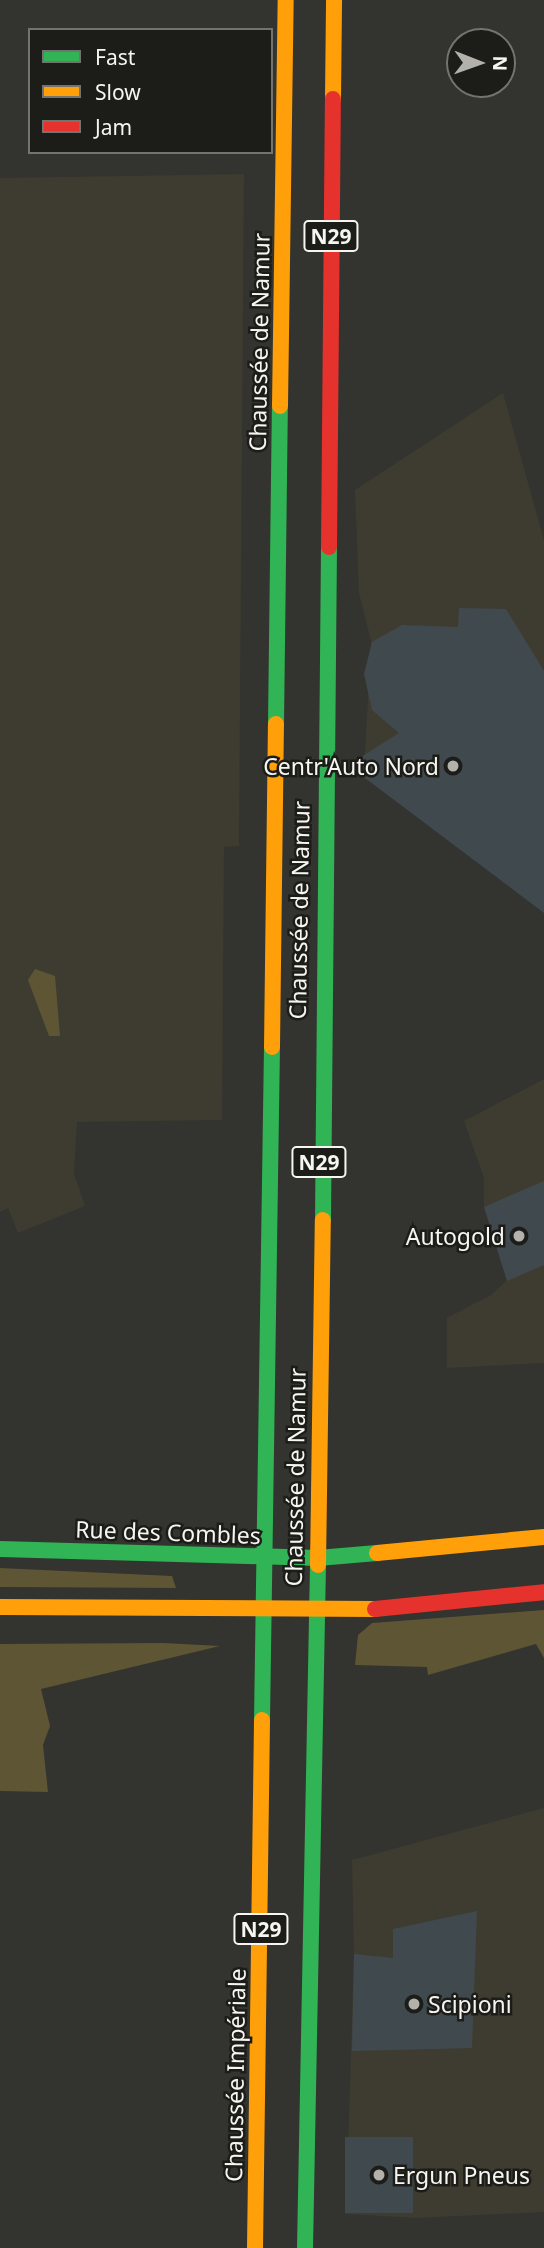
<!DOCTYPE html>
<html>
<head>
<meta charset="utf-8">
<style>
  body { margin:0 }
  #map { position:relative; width:544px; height:2248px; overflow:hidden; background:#33332f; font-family:"Noto Sans",sans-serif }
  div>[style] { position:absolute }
  .built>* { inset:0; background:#3e3c30 }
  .green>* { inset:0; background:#5d5534 }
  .building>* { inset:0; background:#404a4e; transform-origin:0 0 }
  .fast>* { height:16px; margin:-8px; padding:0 8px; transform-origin:8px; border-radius:8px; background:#30b455 }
  .slow>* { height:16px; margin:-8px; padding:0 8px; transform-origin:8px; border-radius:8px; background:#ff9f0a }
  .jam>* { height:16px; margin:-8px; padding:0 8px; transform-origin:8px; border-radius:8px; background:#e5322d }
  .dots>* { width:19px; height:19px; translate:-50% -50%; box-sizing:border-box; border:4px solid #1c1c19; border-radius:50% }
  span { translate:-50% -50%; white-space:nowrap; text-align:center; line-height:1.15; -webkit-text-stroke:5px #1c1c19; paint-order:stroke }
  .shield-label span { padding:2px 5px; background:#1c1c19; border:2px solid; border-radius:5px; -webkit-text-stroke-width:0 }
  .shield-label { font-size:21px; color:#f6f5f0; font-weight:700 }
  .street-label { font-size:23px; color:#f6f5f0 }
  .poi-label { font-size:23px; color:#f6f5f0 }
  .right { translate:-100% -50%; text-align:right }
  .left { translate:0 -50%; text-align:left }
  .legend { position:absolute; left:28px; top:28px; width:245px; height:126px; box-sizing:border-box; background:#1c1c19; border:2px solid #73736f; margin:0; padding:9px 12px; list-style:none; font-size:21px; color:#f6f5f0 }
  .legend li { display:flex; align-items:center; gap:14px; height:35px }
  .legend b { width:35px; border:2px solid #73736f }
  .north { position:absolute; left:446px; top:28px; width:70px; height:70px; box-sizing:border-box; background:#1c1c19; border:2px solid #73736f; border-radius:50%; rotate:91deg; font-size:19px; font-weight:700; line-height:28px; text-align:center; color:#f6f5f0 }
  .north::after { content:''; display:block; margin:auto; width:24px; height:32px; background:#b2b1ac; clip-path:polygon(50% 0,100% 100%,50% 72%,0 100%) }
</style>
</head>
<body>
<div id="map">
  <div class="built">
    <div style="clip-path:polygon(244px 174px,239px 846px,224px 847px,222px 1120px,77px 1122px,74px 1173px,85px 1206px,18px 1233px,8px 1208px,0 1212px,0 178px)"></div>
    <div style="clip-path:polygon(503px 393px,544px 540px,544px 910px,364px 771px,371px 641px,359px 593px,355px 490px)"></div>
    <div style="clip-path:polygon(544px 1079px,544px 1363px,447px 1368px,447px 1318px,491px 1295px,507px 1280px,484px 1207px,484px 1178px,464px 1121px)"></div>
    <div style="clip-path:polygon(544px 1808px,544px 2212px,416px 2218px,346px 2214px,354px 1954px,352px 1860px)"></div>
  </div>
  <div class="green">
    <div style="clip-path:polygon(35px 969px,55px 976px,60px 1036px,49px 1036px,28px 980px)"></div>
    <div style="clip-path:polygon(0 1568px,172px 1576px,176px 1588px,0 1587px)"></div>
    <div style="clip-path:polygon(544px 1610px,544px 1658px,536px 1644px,428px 1675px,427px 1667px,355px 1665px,358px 1635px,372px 1623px)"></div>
    <div style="clip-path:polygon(0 1644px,164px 1643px,220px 1646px,41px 1689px,50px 1726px,43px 1745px,48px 1792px,0 1791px)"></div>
  </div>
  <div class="building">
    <div style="clip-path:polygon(459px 608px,506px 609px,544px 671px,544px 913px,361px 775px,361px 757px,399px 733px,372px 710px,364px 674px,372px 642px,402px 625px,458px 627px)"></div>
    <div style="clip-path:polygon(544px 1181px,544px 1265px,507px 1281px,484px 1207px)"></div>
    <div style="clip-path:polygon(477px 1911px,472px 2048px,352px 2051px,354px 1954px,393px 1958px,393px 1929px)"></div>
    <div style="left:345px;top:2137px;width:68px;height:76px"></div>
  </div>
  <div class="fast">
    <div style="left:276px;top:724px;width:318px;rotate:-89.3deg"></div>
    <div style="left:323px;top:1220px;width:673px;rotate:-89.49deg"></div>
    <div style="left:0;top:1549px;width:318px;rotate:1.6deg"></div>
    <div style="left:318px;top:1558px;width:59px;rotate:-4.8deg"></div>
    <div style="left:262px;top:1720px;width:673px;rotate:-89.15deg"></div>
    <div style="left:305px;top:2248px;width:683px;rotate:-88.91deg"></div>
  </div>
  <div class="slow">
    <div style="left:333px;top:99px;width:99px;rotate:-89.4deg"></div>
    <div style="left:280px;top:406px;width:406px;rotate:-89.2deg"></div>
    <div style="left:272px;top:1047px;width:323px;rotate:-89.3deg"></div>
    <div style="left:377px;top:1553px;width:168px;rotate:-5.5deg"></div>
    <div style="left:318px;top:1565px;width:345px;rotate:-89.2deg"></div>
    <div style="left:0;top:1607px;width:375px;rotate:0.3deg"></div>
    <div style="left:255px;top:2248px;width:528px;rotate:-89.24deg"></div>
  </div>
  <div class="jam">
    <div style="left:329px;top:547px;width:448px;rotate:-89.5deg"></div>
    <div style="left:375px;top:1609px;width:170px;rotate:-5.7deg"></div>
  </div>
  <div class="dots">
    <div style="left:453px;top:766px;background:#b2b1ac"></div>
    <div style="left:519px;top:1236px;background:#b2b1ac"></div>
    <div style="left:414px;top:2004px;background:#b2b1ac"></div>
    <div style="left:379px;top:2175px;background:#b2b1ac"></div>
  </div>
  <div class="shield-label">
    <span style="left:331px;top:236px">N29</span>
    <span style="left:319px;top:1162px">N29</span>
    <span style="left:261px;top:1929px">N29</span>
  </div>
  <div class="street-label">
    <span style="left:259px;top:342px;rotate:-89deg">Chaussée de Namur</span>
    <span style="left:299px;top:910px;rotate:-89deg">Chaussée de Namur</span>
    <span style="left:295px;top:1477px;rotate:-89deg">Chaussée de Namur</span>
    <span style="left:168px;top:1532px;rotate:2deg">Rue des Combles</span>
    <span style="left:235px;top:2075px;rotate:-89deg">Chaussée Impériale</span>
  </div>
  <div class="poi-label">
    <span class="right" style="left:439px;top:766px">Centr'Auto Nord</span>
    <span class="right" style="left:505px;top:1236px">Autogold</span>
    <span class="left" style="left:428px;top:2004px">Scipioni</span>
    <span class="left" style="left:393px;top:2175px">Ergun Pneus</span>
  </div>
  <ul class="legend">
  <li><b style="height:9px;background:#30b455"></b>Fast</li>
  <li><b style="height:9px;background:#ff9f0a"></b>Slow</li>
  <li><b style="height:9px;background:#e5322d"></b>Jam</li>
  </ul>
  <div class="north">N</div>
</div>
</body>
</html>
